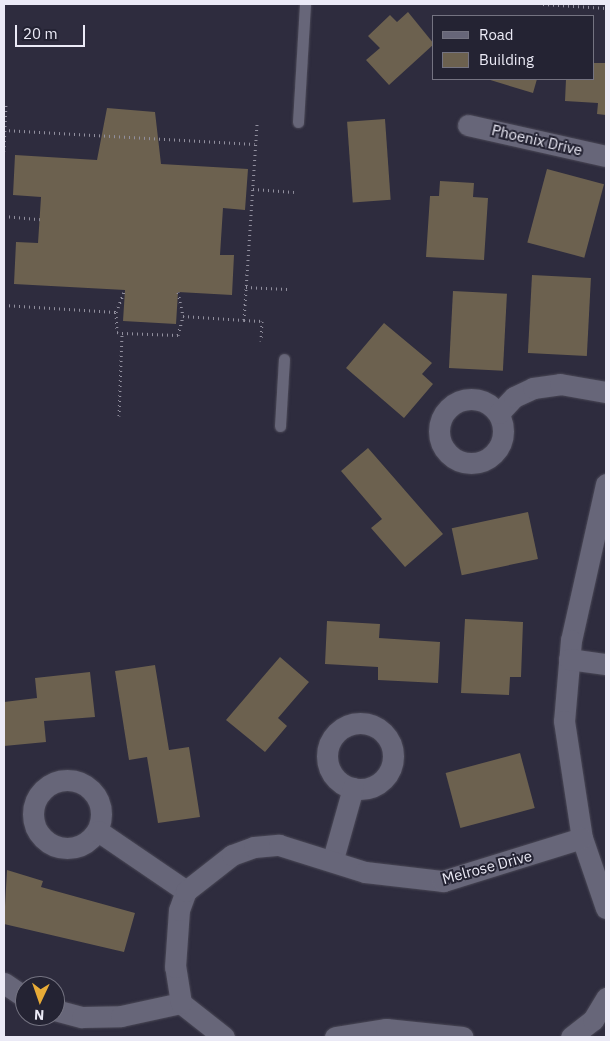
<!DOCTYPE html>
<html>
<head>
<meta charset="utf-8">
<style>
  body { margin:0 }
  #map { position:relative; width:610px; height:1041px; overflow:hidden; background:#2e2c3e; font-family:"IBM Plex Sans",sans-serif }
  div>[style] { position:absolute }
  .building>* { inset:0; background:#6c614f; transform-origin:0 0 }
  .path>* { height:3px; margin-top:-1.5px; transform-origin:0; background:repeating-linear-gradient(90deg,#918f9e 0 1px,transparent 0 5px) }
  .roads { filter:drop-shadow(0 0 1px #4a4856) drop-shadow(0 0 1px #4a4856) }
  .lane>* { height:11px; margin:-5.5px; padding:0 5.5px; transform-origin:5.5px; border-radius:5.5px; background:#676679 }
  .street>* { height:21px; margin:-10.5px; padding:0 10.5px; transform-origin:10.5px; border-radius:10.5px; background:#676679 }
  .street>.ring { margin:-10.5px; padding:0; box-sizing:content-box; background:none; border:21px solid #676679; border-radius:50% }
  span { translate:-50% -50%; white-space:nowrap; text-align:center; line-height:1.15; -webkit-text-stroke:4px #242333; paint-order:stroke }
  .street-label { font-size:15px; color:#ebeaf6 }
  .frame { position:absolute; inset:0; border:5px solid #ebeaf6; pointer-events:none }
  .legend { position:absolute; left:432px; top:15px; width:162px; height:65px; box-sizing:border-box; background:#242333; border:1px solid #747381; margin:0; padding:6px 9px; list-style:none; font-size:15px; color:#ebeaf6 }
  .legend li { display:flex; align-items:center; gap:10px; height:25px }
  .legend b { width:25px; border:1px solid #747381 }
  .north { position:absolute; left:15px; top:976px; width:50px; height:50px; box-sizing:border-box; background:#242333; border:1px solid #747381; border-radius:50%; rotate:183deg; font-size:14px; font-weight:700; line-height:20px; text-align:center; color:#ebeaf6 }
  .north::after { content:''; display:block; margin:auto; width:18px; height:22px; background:#e8ab37; clip-path:polygon(50% 0,100% 100%,50% 72%,0 100%) }
  .scale { position:absolute; left:15px; top:25px; width:70px; height:22px; box-sizing:border-box; border:2px solid #ebeaf6; border-top:0; padding-left:6px; font-size:15px; line-height:18px; white-space:nowrap; color:#ebeaf6; -webkit-text-stroke:4px #242333; paint-order:stroke }
</style>
</head>
<body>
<div id="map">
  <div class="building">
    <div style="clip-path:polygon(408px 12px,434px 44px,389px 85px,366px 60px,380px 48px,368px 36px,390px 15px,397px 22px)"></div>
    <div style="clip-path:polygon(594px 63px,606px 63px,606px 115px,597px 114px,598px 103px,565px 101px,566px 79px,594px 79px)"></div>
    <div style="clip-path:polygon(487px 79px,537px 79px,533px 93px)"></div>
    <div style="clip-path:polygon(107px 108px,155px 112px,161px 164px,248px 169px,245px 210px,223px 208px,220px 255px,234px 255px,232px 295px,178px 292px,176px 324px,123px 321px,125px 290px,14px 284px,16px 242px,38px 243px,41px 197px,13px 195px,15px 155px,97px 160px)"></div>
    <div style="left:385px;top:119px;width:81px;height:38px;rotate:86deg"></div>
    <div style="left:547px;top:169px;width:59px;height:76px;rotate:15deg"></div>
    <div style="clip-path:polygon(440px 181px,474px 183px,473px 197px,488px 198px,484px 260px,426px 257px,430px 196px,439px 196px)"></div>
    <div style="left:532px;top:275px;width:59px;height:78px;rotate:3deg"></div>
    <div style="left:453px;top:291px;width:54px;height:77px;rotate:3deg"></div>
    <div style="clip-path:polygon(384px 323px,432px 363px,422px 374px,433px 384px,404px 418px,346px 368px)"></div>
    <div style="clip-path:polygon(368px 448px,443px 534px,405px 567px,371px 528px,382px 519px,341px 471px)"></div>
    <div style="left:528px;top:512px;width:48px;height:78px;rotate:78deg"></div>
    <div style="clip-path:polygon(465px 619px,523px 622px,521px 677px,510px 677px,509px 695px,461px 693px)"></div>
    <div style="clip-path:polygon(327px 621px,380px 624px,379px 638px,440px 642px,438px 683px,378px 680px,378px 667px,325px 664px)"></div>
    <div style="clip-path:polygon(280px 657px,309px 682px,278px 718px,287px 726px,265px 752px,226px 720px)"></div>
    <div style="clip-path:polygon(155px 665px,169px 750px,189px 747px,200px 817px,158px 823px,147px 757px,129px 760px,115px 671px)"></div>
    <div style="clip-path:polygon(90px 672px,95px 717px,44px 721px,46px 742px,4px 746px,4px 702px,37px 698px,35px 678px)"></div>
    <div style="left:520px;top:753px;width:57px;height:77px;rotate:75deg"></div>
    <div style="clip-path:polygon(7px 870px,43px 881px,41px 887px,135px 913px,124px 952px,4px 924px)"></div>
  </div>
  <div class="path">
    <div style="left:543px;top:4px;width:63px;rotate:3.6deg"></div>
    <div style="left:4px;top:130px;width:251px;rotate:3.2deg"></div>
    <div style="left:4px;top:151px;width:48px;rotate:-87.6deg"></div>
    <div style="left:253px;top:189px;width:41px;rotate:4.2deg"></div>
    <div style="left:4px;top:216px;width:36px;rotate:5deg"></div>
    <div style="left:246px;top:287px;width:42px;rotate:2.7deg"></div>
    <div style="left:178px;top:292px;width:25px;rotate:78deg"></div>
    <div style="left:4px;top:305px;width:112px;rotate:3.6deg"></div>
    <div style="left:116px;top:312px;width:20px;rotate:87deg"></div>
    <div style="left:117px;top:332px;width:5px;rotate:11deg"></div>
    <div style="left:122px;top:333px;width:56px;rotate:2deg"></div>
    <div style="left:178px;top:335px;width:20px;rotate:-75deg"></div>
    <div style="left:183px;top:316px;width:61px;rotate:3.8deg"></div>
    <div style="left:244px;top:320px;width:196px;rotate:-86.2deg"></div>
    <div style="left:116px;top:312px;width:24px;rotate:-68deg"></div>
    <div style="left:244px;top:320px;width:18px;rotate:3deg"></div>
    <div style="left:262px;top:321px;width:20px;rotate:93deg"></div>
    <div style="left:119px;top:416px;width:83px;rotate:-87.9deg"></div>
  </div>
  <div class="roads">
    <div class="lane">
      <div style="left:298px;top:122px;width:118px;rotate:-86.6deg"></div>
      <div style="left:280px;top:426px;width:67px;rotate:-86.6deg"></div>
    </div>
    <div class="street">
      <div style="left:468px;top:125px;width:141px;rotate:12.7deg"></div>
      <div class="ring" style="left:439px;top:399px;width:43px;height:43px"></div>
      <div style="left:499px;top:413px;width:22px;rotate:-47deg"></div>
      <div style="left:514px;top:397px;width:21px;rotate:-25deg"></div>
      <div style="left:533px;top:388px;width:27px;rotate:-8deg"></div>
      <div style="left:560px;top:384px;width:47px;rotate:9.9deg"></div>
      <div style="left:606px;top:484px;width:160px;rotate:102.6deg"></div>
      <div style="left:571px;top:640px;width:81px;rotate:94.9deg"></div>
      <div style="left:564px;top:721px;width:118px;rotate:81.3deg"></div>
      <div style="left:582px;top:838px;width:74px;rotate:71.1deg"></div>
      <div style="left:569px;top:659px;width:37px;rotate:8deg"></div>
      <div class="ring" style="left:327px;top:723px;width:45px;height:45px"></div>
      <div class="ring" style="left:33px;top:780px;width:47px;height:47px"></div>
      <div style="left:98px;top:831px;width:107px;rotate:34.3deg"></div>
      <div style="left:333px;top:859px;width:74px;rotate:-74.3deg"></div>
      <div style="left:4px;top:983px;width:25px;rotate:34deg"></div>
      <div style="left:55px;top:1010px;width:28px;rotate:15deg"></div>
      <div style="left:82px;top:1017px;width:39px;rotate:-1deg"></div>
      <div style="left:121px;top:1016px;width:61px;rotate:-12.2deg"></div>
      <div style="left:224px;top:1037px;width:55px;rotate:-141.7deg"></div>
      <div style="left:181px;top:1003px;width:36px;rotate:-99deg"></div>
      <div style="left:175px;top:967px;width:57px;rotate:-86deg"></div>
      <div style="left:179px;top:910px;width:20px;rotate:-70deg"></div>
      <div style="left:186px;top:891px;width:58px;rotate:-38deg"></div>
      <div style="left:232px;top:855px;width:23px;rotate:-20deg"></div>
      <div style="left:254px;top:847px;width:25px;rotate:-5deg"></div>
      <div style="left:279px;top:845px;width:90px;rotate:17.4deg"></div>
      <div style="left:365px;top:872px;width:79px;rotate:6.6deg"></div>
      <div style="left:443px;top:881px;width:145px;rotate:-17.2deg"></div>
      <div style="left:335px;top:1037px;width:52px;rotate:-8.9deg"></div>
      <div style="left:386px;top:1029px;width:77px;rotate:5.9deg"></div>
      <div style="left:571px;top:1037px;width:28px;rotate:-38deg"></div>
      <div style="left:593px;top:1020px;width:26px;rotate:-59deg"></div>
    </div>
  </div>
  <div class="street-label">
    <span style="left:537px;top:140px;rotate:13deg">Phoenix Drive</span>
    <span style="left:487px;top:867px;rotate:-15deg">Melrose Drive</span>
  </div>
  <div class="frame"></div>
  <ul class="legend">
  <li><b style="height:6px;background:#676679"></b>Road</li>
  <li><b style="height:14px;background:#6c614f"></b>Building</li>
  </ul>
  <div class="north">N</div>
  <div class="scale">20 m</div>
</div>
</body>
</html>
